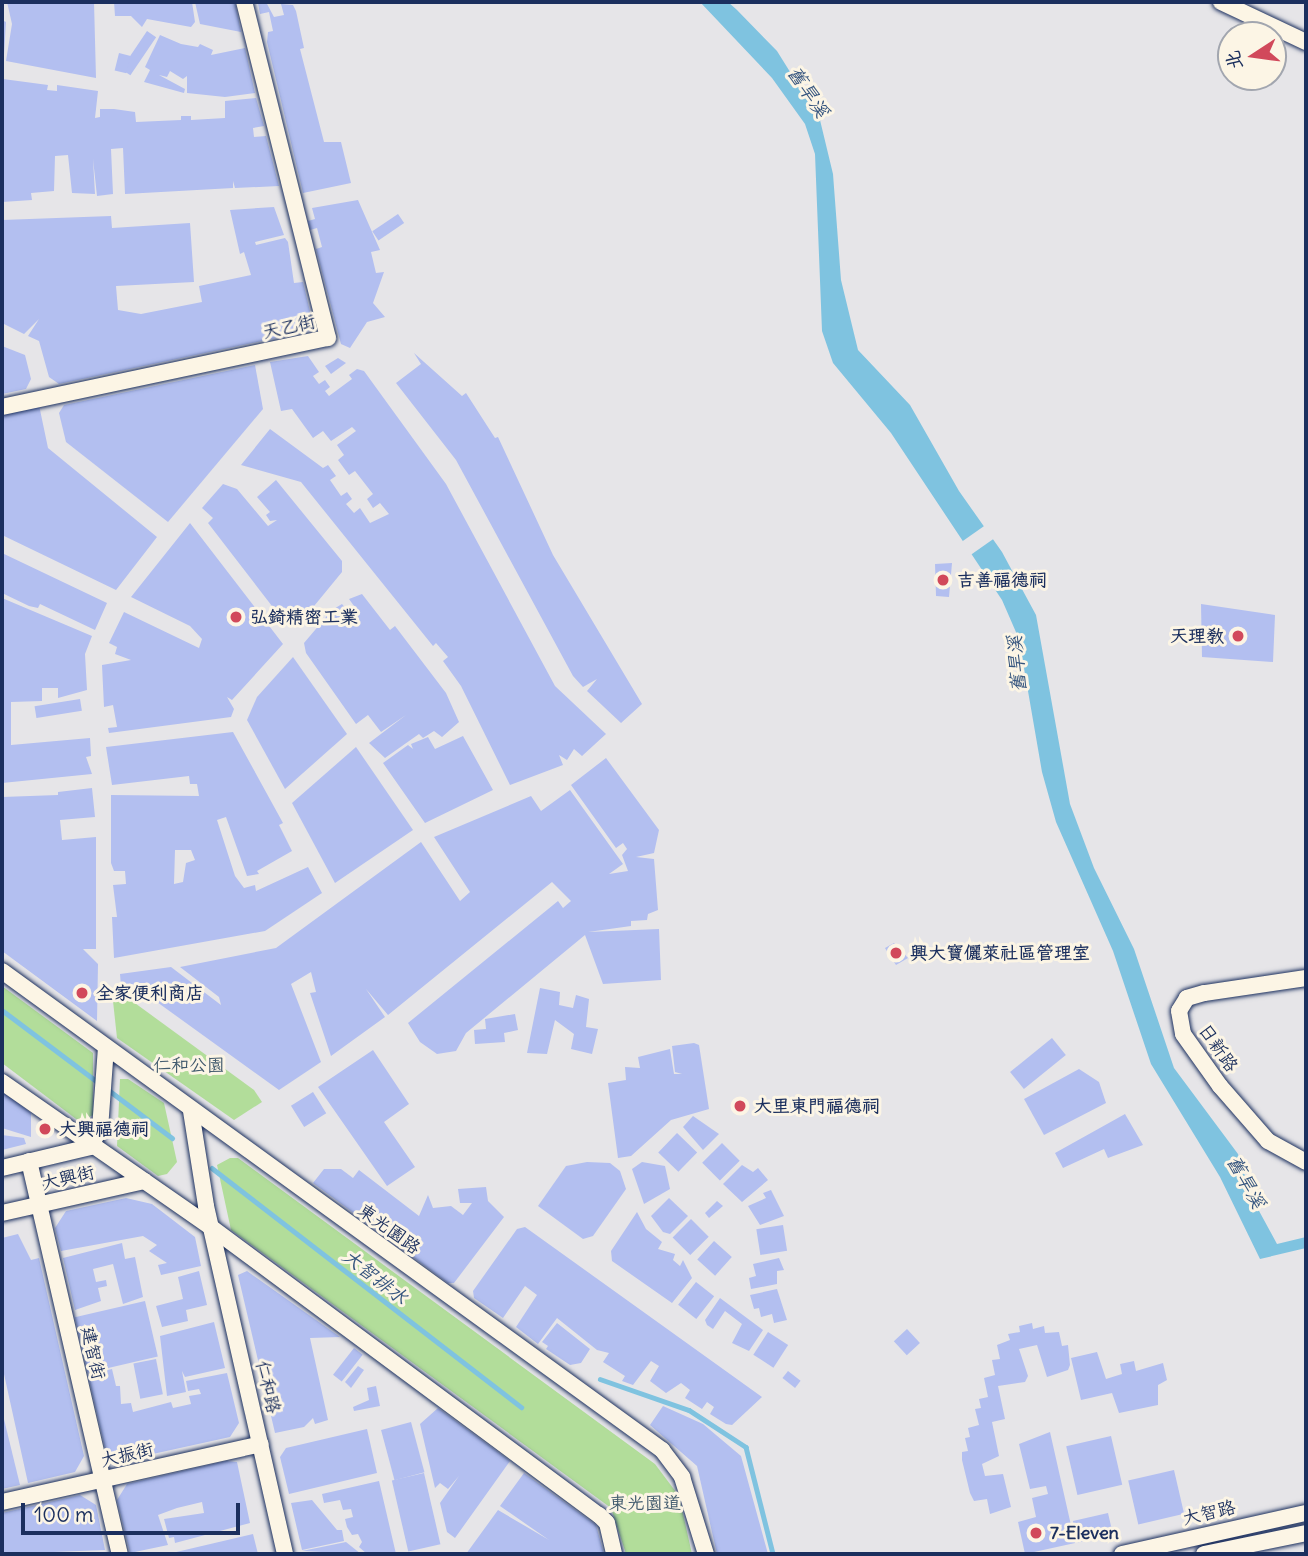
<!DOCTYPE html>
<html>
<head>
<meta charset="utf-8">
<style>
  body { margin:0 }
  #map { position:relative; width:1308px; height:1556px; overflow:hidden; background:#e6e5e8; font-family:Delius,"LXGW WenKai TC",sans-serif }
  div>[style] { position:absolute }
  .green>* { inset:0; background:#b2dd9a }
  .water>* { inset:0; background:#7fc3e0 }
  .pier>* { inset:0; background:#e6e5e8; transform-origin:0 0 }
  .stream>* { height:4.5px; margin:-2.25px; padding:0 2.25px; transform-origin:2.25px; border-radius:2.25px; background:#7fc3e0 }
  .building>* { inset:0; background:#b3bff0; transform-origin:0 0 }
  .roads { filter:drop-shadow(0 0 2px #1b2f5e) drop-shadow(0 0 2px #1b2f5e) }
  .minor>* { height:16px; margin:-8px; padding:0 8px; transform-origin:8px; border-radius:8px; background:#fcf5e5 }
  .dots>* { width:19px; height:19px; translate:-50% -50%; box-sizing:border-box; border:4px solid #fcf5e5; border-radius:50% }
  span { translate:-50% -50%; white-space:nowrap; text-align:center; line-height:1.15; -webkit-text-stroke:6px #fcf5e5; paint-order:stroke }
  .street-label { font-size:18px; color:#1b2f5e }
  .poi-label { font-size:18px; color:#1b2f5e; font-weight:700 }
  .left { translate:0 -50%; text-align:left }
  .right { translate:-100% -50%; text-align:right }
  .park-label { font-size:18px; color:#415a6d }
  .water-label { font-size:19px; color:#34547e; font-style:italic }
  .frame { position:absolute; inset:0; border:4px solid #1b2f5e; pointer-events:none }
  .north { position:absolute; left:1217px; top:21px; width:70px; height:70px; box-sizing:border-box; background:#fcf5e5; border:2px solid #a2a6af; border-radius:50%; rotate:257deg; font-size:19px; font-weight:700; line-height:28px; text-align:center; color:#1b2f5e }
  .north::after { content:''; display:block; margin:auto; width:24px; height:32px; background:#d1495b; clip-path:polygon(50% 0,100% 100%,50% 72%,0 100%) }
  .scale { position:absolute; left:21px; top:1503px; width:219px; height:32px; box-sizing:border-box; border:4px solid #1b2f5e; border-top:0; padding-left:9px; font-size:21px; line-height:24px; white-space:nowrap; color:#1b2f5e; -webkit-text-stroke:5px #fcf5e5; paint-order:stroke }
</style>
</head>
<body>
<div id="map">
  <div class="green">
    <div style="clip-path:polygon(2px 986px,93px 1053px,93px 1115px,80px 1122px,2px 1063px)"></div>
    <div style="clip-path:polygon(128px 998px,254px 1090px,262px 1102px,234px 1120px,117px 1038px,113px 1001px)"></div>
    <div style="clip-path:polygon(120px 1079px,128px 1079px,164px 1103px,177px 1162px,167px 1174px,158px 1176px,117px 1146px)"></div>
    <div style="clip-path:polygon(230px 1158px,238px 1158px,655px 1464px,679px 1496px,692px 1554px,626px 1554px,611px 1508px,231px 1230px,217px 1165px)"></div>
  </div>
  <div class="water">
    <div style="clip-path:polygon(700px 2px,728px 2px,737px 10px,777px 51px,820px 120px,833px 174px,841px 280px,858px 350px,910px 405px,959px 491px,1002px 552px,1036px 615px,1070px 804px,1094px 868px,1134px 949px,1174px 1068px,1238px 1154px,1252px 1198px,1277px 1244px,1306px 1237px,1306px 1248px,1260px 1259px,1220px 1177px,1151px 1064px,1113px 951px,1056px 822px,1042px 772px,1019px 639px,1002px 600px,891px 433px,833px 363px,822px 331px,815px 154px,805px 124px,772px 78px)"></div>
  </div>
  <div class="pier">
    <div style="left:987px;top:524px;width:16px;height:33px;rotate:55deg"></div>
  </div>
  <div class="stream">
    <div style="left:2px;top:1010px;width:121px;rotate:37deg"></div>
    <div style="left:106px;top:1088px;width:83px;rotate:37.1deg"></div>
    <div style="left:212px;top:1168px;width:391px;rotate:37.7deg"></div>
    <div style="left:600px;top:1379px;width:94px;rotate:19.2deg"></div>
    <div style="left:689px;top:1410px;width:68px;rotate:33deg"></div>
    <div style="left:746px;top:1447px;width:110px;rotate:75.8deg"></div>
  </div>
  <div class="building">
    <div style="clip-path:polygon(7px 2px,94px 2px,96px 78px,6px 61px,12px 24px)"></div>
    <div style="clip-path:polygon(114px 2px,192px 2px,195px 22px,191px 27px,147px 19px,142px 27px,131px 16px,115px 16px)"></div>
    <div style="clip-path:polygon(195px 2px,235px 2px,241px 32px,200px 24px)"></div>
    <div style="clip-path:polygon(266px 2px,274px 17px,284px 15px,281px 4px,293px 5px,296px 11px,304px 48px,300px 49px,324px 142px,341px 142px,351px 183px,303px 193px,267px 42px,268px 32px,273px 31px,269px 12px,260px 14px,258px 3px)"></div>
    <div style="clip-path:polygon(2px 20px,6px 22px,4px 55px,2px 55px)"></div>
    <div style="left:147px;top:31px;width:11px;height:46px;rotate:34deg"></div>
    <div style="clip-path:polygon(160px 35px,181px 44px,198px 47px,200px 44px,213px 50px,211px 55px,245px 48px,255px 93px,225px 97px,187px 93px,187px 76px,183px 79px,170px 71px,167px 77px,159px 75px,185px 89px,184px 93px,144px 82px,150px 70px,145px 67px)"></div>
    <div style="left:119px;top:53px;width:12px;height:18px;rotate:14deg"></div>
    <div style="clip-path:polygon(3px 79px,48px 85px,47px 90px,57px 91px,57px 85px,98px 91px,95px 118px,100px 117px,100px 109px,114px 109px,135px 112px,136px 122px,181px 120px,181px 116px,191px 116px,191px 120px,225px 118px,225px 101px,256px 98px,264px 126px,253px 128px,254px 137px,266px 136px,279px 186px,235px 188px,233px 181px,233px 188px,125px 194px,123px 148px,111px 149px,113px 194px,97px 196px,93px 159px,95px 194px,72px 193px,68px 155px,55px 156px,54px 191px,31px 193px,32px 200px,2px 202px)"></div>
    <div style="clip-path:polygon(358px 200px,380px 250px,371px 252px,376px 273px,384px 272px,373px 303px,385px 317px,367px 322px,350px 348px,341px 344px,316px 249px,322px 247px,317px 228px,310px 230px,308px 221px,315px 219px,312px 208px)"></div>
    <div style="clip-path:polygon(274px 207px,284px 235px,255px 242px,256px 245px,285px 238px,288px 242px,294px 283px,303px 282px,313px 324px,309px 331px,59px 384px,49px 377px,39px 341px,28px 336px,39px 319px,24px 334px,2px 323px,2px 220px,111px 216px,112px 228px,190px 223px,194px 282px,116px 286px,118px 310px,141px 314px,202px 302px,199px 286px,251px 275px,244px 252px,240px 254px,230px 210px)"></div>
    <div style="left:398px;top:214px;width:11px;height:31px;rotate:56deg"></div>
    <div style="clip-path:polygon(2px 346px,25px 355px,31px 379px,26px 389px,2px 394px)"></div>
    <div style="clip-path:polygon(414px 353px,462px 396px,466px 393px,495px 438px,498px 437px,553px 555px,642px 704px,621px 723px,587px 691px,597px 679px,583px 687px,573px 676px,456px 460px,396px 383px,421px 364px)"></div>
    <div style="clip-path:polygon(308px 356px,319px 372px,313px 376px,319px 384px,325px 380px,330px 387px,325px 391px,329px 396px,352px 379px,349px 375px,357px 369px,364px 371px,446px 484px,555px 686px,606px 734px,582px 756px,574px 749px,567px 760px,559px 755px,563px 765px,510px 785px,461px 686px,443px 661px,448px 657px,436px 643px,433px 646px,301px 482px,241px 465px,270px 429px,323px 468px,328px 465px,336px 476px,330px 480px,341px 496px,347px 492px,352px 499px,346px 504px,354px 513px,360px 508px,370px 523px,389px 514px,380px 503px,373px 508px,367px 499px,373px 494px,355px 471px,349px 475px,338px 460px,344px 455px,337px 445px,356px 431px,352px 427px,331px 441px,323px 431px,313px 438px,292px 409px,281px 411px,270px 362px)"></div>
    <div style="clip-path:polygon(338px 358px,346px 363px,331px 374px,325px 366px)"></div>
    <div style="clip-path:polygon(255px 365px,263px 409px,168px 522px,66px 442px,59px 413px,64px 405px)"></div>
    <div style="clip-path:polygon(39px 405px,48px 448px,157px 537px,116px 590px,2px 535px,2px 413px)"></div>
    <div style="clip-path:polygon(276px 480px,342px 561px,342px 572px,296px 628px,275px 610px,208px 523px,213px 518px,202px 508px,223px 484px,237px 489px,268px 526px,277px 520px,270px 521px,266px 515px,270px 512px,257px 497px)"></div>
    <div style="clip-path:polygon(190px 523px,283px 644px,232px 700px,227px 697px,234px 709px,231px 717px,109px 733px,108px 728px,117px 727px,113px 705px,104px 707px,102px 665px,131px 660px,115px 654px,117px 647px,109px 643px,124px 612px,199px 648px,202px 639px,190px 626px,131px 597px)"></div>
    <div style="clip-path:polygon(2px 553px,107px 603px,95px 630px,40px 604px,38px 608px,29px 606px,2px 593px)"></div>
    <div style="clip-path:polygon(952px 563px,949px 597px,936px 596px,935px 564px)"></div>
    <div style="clip-path:polygon(362px 594px,390px 630px,395px 626px,446px 693px,459px 722px,442px 737px,434px 731px,423px 738px,419px 734px,385px 758px,369px 743px,406px 715px,381px 732px,368px 715px,356px 724px,306px 653px,304px 643px,332px 610px,342px 604px,348px 611px,354px 606px,349px 599px)"></div>
    <div style="clip-path:polygon(2px 598px,92px 636px,85px 654px,87px 690px,58px 698px,58px 688px,42px 688px,42px 701px,11px 702px,11px 745px,90px 738px,91px 756px,86px 757px,92px 774px,2px 783px)"></div>
    <div style="clip-path:polygon(1201px 604px,1275px 615px,1273px 662px,1202px 657px)"></div>
    <div style="clip-path:polygon(293px 657px,347px 734px,285px 789px,247px 720px,257px 697px)"></div>
    <div style="left:80px;top:699px;width:12px;height:46px;rotate:81deg"></div>
    <div style="clip-path:polygon(evenodd,233px 732px,283px 823px,279px 825px,292px 851px,257px 871px,259px 874px,247px 876px,226px 817px,217px 820px,235px 876px,244px 888px,255px 885px,256px 891px,308px 867px,322px 893px,265px 931px,114px 958px,112px 917px,117px 917px,113px 885px,126px 884px,125px 871px,114px 871px,111px 863px,111px 795px,199px 796px,197px 784px,190px 784px,189px 776px,112px 785px,106px 747px,233px 732px,175px 850px,191px 850px,195px 860px,186px 863px,183px 882px,174px 884px,175px 850px)"></div>
    <div style="clip-path:polygon(463px 736px,493px 790px,425px 823px,383px 763px,408px 745px,413px 749px,411px 744px,428px 737px,435px 749px)"></div>
    <div style="clip-path:polygon(356px 747px,413px 830px,335px 883px,292px 803px)"></div>
    <div style="clip-path:polygon(606px 758px,659px 830px,654px 853px,636px 857px,654px 859px,658px 910px,648px 914px,647px 920px,631px 921px,631px 926px,588px 932px,659px 929px,661px 980px,603px 984px,585px 935px,466px 1033px,456px 1051px,437px 1054px,420px 1042px,408px 1023px,558px 901px,563px 908px,571px 901px,552px 882px,388px 1015px,366px 989px,385px 1017px,331px 1056px,310px 993px,316px 992px,311px 972px,291px 984px,321px 1062px,279px 1090px,132px 984px,121px 986px,120px 974px,171px 967px,221px 1005px,219px 997px,180px 967px,276px 948px,421px 842px,460px 901px,470px 892px,434px 837px,531px 796px,541px 811px,570px 790px,623px 864px,609px 874px,628px 871px,622px 855px,627px 849px,623px 843px,616px 848px,571px 785px)"></div>
    <div style="clip-path:polygon(92px 788px,95px 817px,60px 820px,62px 840px,96px 837px,96px 949px,83px 949px,98px 964px,97px 1021px,2px 951px,2px 797px,58px 795px,58px 792px)"></div>
    <div style="clip-path:polygon(894px 943px,908px 958px,896px 965px,885px 948px)"></div>
    <div style="clip-path:polygon(540px 988px,560px 992px,559px 1005px,573px 1008px,576px 995px,589px 999px,586px 1027px,598px 1029px,592px 1054px,571px 1049px,574px 1034px,555px 1020px,547px 1054px,527px 1053px)"></div>
    <div style="clip-path:polygon(515px 1014px,518px 1030px,504px 1033px,505px 1042px,475px 1044px,474px 1030px,486px 1029px,485px 1019px)"></div>
    <div style="left:1052px;top:1038px;width:22px;height:54px;rotate:51deg"></div>
    <div style="clip-path:polygon(694px 1043px,699px 1045px,709px 1109px,671px 1120px,631px 1156px,618px 1158px,608px 1083px,626px 1080px,625px 1067px,640px 1068px,638px 1057px,670px 1049px,674px 1074px,682px 1074px,675px 1072px,672px 1046px)"></div>
    <div style="clip-path:polygon(373px 1050px,409px 1104px,384px 1122px,415px 1167px,387px 1186px,318px 1087px)"></div>
    <div style="clip-path:polygon(1079px 1069px,1099px 1082px,1106px 1103px,1044px 1135px,1024px 1099px)"></div>
    <div style="clip-path:polygon(2px 1091px,31px 1113px,31px 1137px,2px 1128px)"></div>
    <div style="left:313px;top:1092px;width:25px;height:26px;rotate:58deg"></div>
    <div style="clip-path:polygon(1125px 1114px,1143px 1145px,1108px 1158px,1104px 1149px,1063px 1168px,1055px 1153px)"></div>
    <div style="clip-path:polygon(693px 1116px,719px 1134px,703px 1150px,683px 1127px)"></div>
    <div style="left:677px;top:1133px;width:28px;height:27px;rotate:44deg"></div>
    <div style="clip-path:polygon(2px 1135px,24px 1138px,26px 1144px,2px 1150px)"></div>
    <div style="left:722px;top:1143px;width:25px;height:28px;rotate:45deg"></div>
    <div style="clip-path:polygon(587px 1162px,610px 1163px,620px 1171px,626px 1189px,593px 1236px,583px 1239px,538px 1206px,566px 1166px)"></div>
    <div style="clip-path:polygon(642px 1162px,665px 1166px,670px 1189px,644px 1204px,632px 1169px)"></div>
    <div style="clip-path:polygon(742px 1165px,753px 1172px,758px 1168px,768px 1180px,742px 1202px,723px 1184px)"></div>
    <div style="clip-path:polygon(324px 1169px,341px 1169px,353px 1178px,359px 1170px,419px 1216px,428px 1195px,433px 1208px,451px 1206px,463px 1215px,472px 1203px,460px 1203px,458px 1189px,486px 1187px,488px 1201px,504px 1217px,454px 1283px,448px 1283px,313px 1183px)"></div>
    <div style="clip-path:polygon(771px 1190px,784px 1216px,760px 1225px,748px 1206px,766px 1198px,763px 1193px)"></div>
    <div style="clip-path:polygon(126px 1198px,152px 1204px,195px 1237px,201px 1266px,161px 1275px,158px 1265px,167px 1263px,149px 1251px,157px 1245px,143px 1236px,61px 1251px,55px 1228px,66px 1211px)"></div>
    <div style="clip-path:polygon(669px 1198px,688px 1216px,670px 1234px,663px 1232px,651px 1216px)"></div>
    <div style="clip-path:polygon(717px 1201px,723px 1206px,709px 1218px,705px 1213px)"></div>
    <div style="clip-path:polygon(637px 1212px,646px 1229px,662px 1242px,658px 1249px,675px 1254px,673px 1260px,680px 1266px,683px 1260px,692px 1278px,672px 1303px,612px 1261px,611px 1251px)"></div>
    <div style="left:691px;top:1219px;width:25px;height:26px;rotate:45deg"></div>
    <div style="left:783px;top:1225px;width:26px;height:27px;rotate:81deg"></div>
    <div style="clip-path:polygon(525px 1227px,762px 1397px,732px 1425px,726px 1424px,710px 1414px,714px 1407px,707px 1402px,702px 1409px,685px 1398px,690px 1390px,681px 1383px,666px 1393px,650px 1381px,659px 1366px,651px 1361px,633px 1385px,622px 1381px,625px 1376px,603px 1362px,609px 1353px,597px 1350px,557px 1318px,538px 1344px,516px 1327px,537px 1295px,525px 1286px,503px 1318px,474px 1298px,473px 1291px,517px 1229px)"></div>
    <div style="clip-path:polygon(18px 1234px,31px 1260px,39px 1258px,84px 1456px,75px 1472px,28px 1483px,2px 1365px,2px 1238px)"></div>
    <div style="left:714px;top:1241px;width:24px;height:25px;rotate:42deg"></div>
    <div style="clip-path:polygon(122px 1243px,125px 1259px,135px 1257px,143px 1297px,123px 1304px,113px 1264px,93px 1269px,96px 1282px,106px 1280px,107px 1286px,98px 1288px,101px 1301px,75px 1310px,63px 1258px)"></div>
    <div style="clip-path:polygon(779px 1258px,784px 1270px,777px 1271px,777px 1284px,751px 1289px,749px 1278px,756px 1276px,753px 1264px)"></div>
    <div style="clip-path:polygon(199px 1271px,207px 1305px,186px 1310px,188px 1321px,162px 1327px,156px 1306px,183px 1299px,178px 1277px)"></div>
    <div style="clip-path:polygon(247px 1271px,340px 1337px,310px 1338px,328px 1420px,315px 1424px,313px 1418px,304px 1427px,275px 1433px,238px 1275px)"></div>
    <div style="left:696px;top:1282px;width:23px;height:29px;rotate:38deg"></div>
    <div style="clip-path:polygon(777px 1289px,787px 1320px,774px 1323px,772px 1314px,761px 1317px,759px 1308px,754px 1309px,750px 1295px)"></div>
    <div style="clip-path:polygon(720px 1298px,763px 1330px,749px 1351px,732px 1343px,742px 1324px,725px 1311px,713px 1329px,707px 1325px,705px 1320px)"></div>
    <div style="left:145px;top:1301px;width:57px;height:72px;rotate:77deg"></div>
    <div style="clip-path:polygon(214px 1322px,225px 1368px,185px 1377px,182px 1371px,186px 1392px,167px 1396px,160px 1336px)"></div>
    <div style="clip-path:polygon(557px 1323px,590px 1349px,581px 1363px,570px 1365px,546px 1349px,548px 1346px,542px 1342px)"></div>
    <div style="clip-path:polygon(1032px 1323px,1033px 1329px,1044px 1326px,1045px 1333px,1059px 1332px,1062px 1346px,1068px 1345px,1070px 1365px,1068px 1370px,1047px 1377px,1037px 1345px,1019px 1349px,1028px 1376px,1025px 1382px,998px 1386px,1005px 1419px,992px 1422px,999px 1456px,982px 1464px,985px 1476px,1003px 1474px,1011px 1507px,990px 1514px,987px 1499px,974px 1501px,970px 1493px,962px 1460px,962px 1452px,968px 1451px,965px 1438px,970px 1437px,968px 1428px,979px 1425px,975px 1409px,981px 1408px,979px 1399px,988px 1397px,984px 1378px,995px 1375px,992px 1360px,1000px 1359px,997px 1345px,1010px 1340px,1008px 1334px,1020px 1332px,1019px 1326px)"></div>
    <div style="left:907px;top:1329px;width:19px;height:18px;rotate:47deg"></div>
    <div style="left:768px;top:1332px;width:24px;height:27px;rotate:33deg"></div>
    <div style="left:354px;top:1348px;width:11px;height:34px;rotate:38deg"></div>
    <div style="clip-path:polygon(1097px 1352px,1106px 1379px,1122px 1374px,1120px 1364px,1134px 1361px,1136px 1371px,1163px 1363px,1167px 1380px,1158px 1385px,1158px 1405px,1119px 1413px,1112px 1393px,1081px 1400px,1071px 1358px)"></div>
    <div style="left:156px;top:1359px;width:36px;height:23px;rotate:79deg"></div>
    <div style="clip-path:polygon(358px 1366px,364px 1370px,351px 1388px,345px 1382px)"></div>
    <div style="clip-path:polygon(112px 1369px,116px 1386px,120px 1386px,121px 1404px,131px 1403px,133px 1412px,171px 1402px,173px 1408px,191px 1404px,189px 1396px,201px 1394px,199px 1389px,188px 1391px,186px 1381px,227px 1373px,239px 1423px,230px 1437px,121px 1461px,106px 1452px,88px 1375px)"></div>
    <div style="left:788px;top:1371px;width:16px;height:9px;rotate:38deg"></div>
    <div style="clip-path:polygon(376px 1386px,380px 1406px,354px 1411px,353px 1407px,369px 1400px,367px 1388px)"></div>
    <div style="clip-path:polygon(663px 1406px,703px 1424px,741px 1456px,768px 1554px,717px 1554px,697px 1466px,650px 1425px)"></div>
    <div style="clip-path:polygon(438px 1408px,510px 1461px,455px 1538px,447px 1532px,440px 1503px,459px 1476px,448px 1489px,440px 1483px,435px 1488px,420px 1424px)"></div>
    <div style="clip-path:polygon(2px 1411px,20px 1485px,2px 1489px)"></div>
    <div style="left:411px;top:1422px;width:52px;height:31px;rotate:75deg"></div>
    <div style="clip-path:polygon(367px 1429px,377px 1473px,289px 1494px,280px 1457px,286px 1448px)"></div>
    <div style="clip-path:polygon(1050px 1432px,1075px 1543px,1025px 1554px,1018px 1522px,1036px 1517px,1032px 1498px,1048px 1494px,1046px 1486px,1030px 1489px,1019px 1444px)"></div>
    <div style="left:1111px;top:1436px;width:50px;height:46px;rotate:77deg"></div>
    <div style="clip-path:polygon(226px 1461px,237px 1462px,250px 1523px,175px 1543px,174px 1537px,169px 1538px,164px 1519px,204px 1513px,202px 1502px,177px 1508px,158px 1515px,168px 1545px,130px 1553px,117px 1500px,127px 1484px)"></div>
    <div style="left:1174px;top:1470px;width:45px;height:47px;rotate:77deg"></div>
    <div style="left:424px;top:1473px;width:73px;height:33px;rotate:77deg"></div>
    <div style="clip-path:polygon(524px 1473px,596px 1525px,604px 1554px,466px 1554px,498px 1510px,549px 1540px,500px 1506px)"></div>
    <div style="clip-path:polygon(379px 1481px,396px 1554px,367px 1554px,359px 1547px,362px 1542px,358px 1534px,352px 1535px,347px 1527px,345px 1519px,353px 1517px,351px 1509px,343px 1510px,340px 1500px,324px 1503px,322px 1494px)"></div>
    <div style="clip-path:polygon(80px 1495px,96px 1505px,105px 1550px,2px 1554px,2px 1513px)"></div>
    <div style="clip-path:polygon(312px 1500px,337px 1530px,342px 1530px,344px 1541px,302px 1550px,291px 1503px)"></div>
    <div style="left:1108px;top:1513px;width:22px;height:36px;rotate:77deg"></div>
    <div style="clip-path:polygon(253px 1534px,258px 1554px,172px 1554px,172px 1553px)"></div>
    <div style="clip-path:polygon(346px 1542px,361px 1554px,302px 1551px)"></div>
  </div>
  <div class="roads">
    <div class="minor">
      <div style="left:1221px;top:2px;width:94px;rotate:25.2deg"></div>
      <div style="left:2px;top:407px;width:333px;rotate:-12deg"></div>
      <div style="left:328px;top:338px;width:346px;rotate:-104deg"></div>
      <div style="left:2px;top:971px;width:816px;rotate:35.97deg"></div>
      <div style="left:662px;top:1450px;width:34px;rotate:53deg"></div>
      <div style="left:682px;top:1477px;width:81px;rotate:72.7deg"></div>
      <div style="left:1306px;top:978px;width:103px;rotate:171.6deg"></div>
      <div style="left:1204px;top:993px;width:18px;rotate:164deg"></div>
      <div style="left:1187px;top:998px;width:15px;rotate:122deg"></div>
      <div style="left:1179px;top:1011px;width:23px;rotate:80deg"></div>
      <div style="left:1183px;top:1034px;width:64px;rotate:54.6deg"></div>
      <div style="left:1220px;top:1086px;width:73px;rotate:48.9deg"></div>
      <div style="left:1268px;top:1141px;width:43px;rotate:28.9deg"></div>
      <div style="left:2px;top:1082px;width:256px;rotate:34.8deg"></div>
      <div style="left:212px;top:1228px;width:482px;rotate:36.6deg"></div>
      <div style="left:599px;top:1515px;width:11px;rotate:45deg"></div>
      <div style="left:607px;top:1523px;width:32px;rotate:77deg"></div>
      <div style="left:191px;top:1111px;width:96px;rotate:81deg"></div>
      <div style="left:206px;top:1206px;width:357px;rotate:77.2deg"></div>
      <div style="left:29px;top:1161px;width:403px;rotate:77deg"></div>
      <div style="left:2px;top:1168px;width:90px;rotate:-13.4deg"></div>
      <div style="left:90px;top:1147px;width:21px;rotate:-61deg"></div>
      <div style="left:100px;top:1129px;width:82px;rotate:-85.8deg"></div>
      <div style="left:2px;top:1213px;width:146px;rotate:-12.7deg"></div>
      <div style="left:2px;top:1502px;width:265px;rotate:-12.6deg"></div>
      <div style="left:1122px;top:1554px;width:189px;rotate:-12.6deg"></div>
      <div style="left:1204px;top:1554px;width:104px;rotate:-11.6deg"></div>
    </div>
  </div>
  <div class="dots">
    <div style="left:943px;top:580px;background:#d1495b"></div>
    <div style="left:236px;top:617px;background:#d1495b"></div>
    <div style="left:1238px;top:636px;background:#d1495b"></div>
    <div style="left:896px;top:953px;background:#d1495b"></div>
    <div style="left:82px;top:993px;background:#d1495b"></div>
    <div style="left:740px;top:1106px;background:#d1495b"></div>
    <div style="left:45px;top:1129px;background:#d1495b"></div>
    <div style="left:1036px;top:1533px;background:#d1495b"></div>
  </div>
  <div class="street-label">
    <span style="left:289px;top:327px;rotate:-13deg">天乙街</span>
    <span style="left:1218px;top:1048px;rotate:55deg">日新路</span>
    <span style="left:68px;top:1178px;rotate:-13deg">大興街</span>
    <span style="left:389px;top:1229px;rotate:36deg">東光園路</span>
    <span style="left:93px;top:1353px;rotate:77deg">建智街</span>
    <span style="left:268px;top:1387px;rotate:77deg">仁和路</span>
    <span style="left:127px;top:1455px;rotate:-13deg">大振街</span>
    <span style="left:1209px;top:1513px;rotate:-13deg">大智路</span>
  </div>
  <div class="poi-label">
    <span class="left" style="left:957px;top:580px">吉善福德祠</span>
    <span class="left" style="left:250px;top:617px">弘錡精密工業</span>
    <span class="right" style="left:1224px;top:636px">天理教</span>
    <span class="left" style="left:910px;top:953px">興大寶儷萊社區管理室</span>
    <span class="left" style="left:96px;top:993px">全家便利商店</span>
    <span class="left" style="left:754px;top:1106px">大里東門福德祠</span>
    <span class="left" style="left:59px;top:1129px">大興福德祠</span>
    <span class="left" style="left:1050px;top:1533px">7-Eleven</span>
  </div>
  <div class="park-label">
    <span style="left:189px;top:1065px">仁和公園</span>
    <span style="left:645px;top:1503px">東光園道</span>
  </div>
  <div class="water-label">
    <span style="left:808px;top:92px;rotate:56deg">舊旱溪</span>
    <span style="left:1017px;top:664px;rotate:-95deg">舊旱溪</span>
    <span style="left:1246px;top:1182px;rotate:61deg">舊旱溪</span>
    <span style="left:375px;top:1277px;rotate:38deg">大智排水</span>
  </div>
  <div class="frame"></div>
  <div class="north">北</div>
  <div class="scale">100 m</div>
</div>
</body>
</html>
